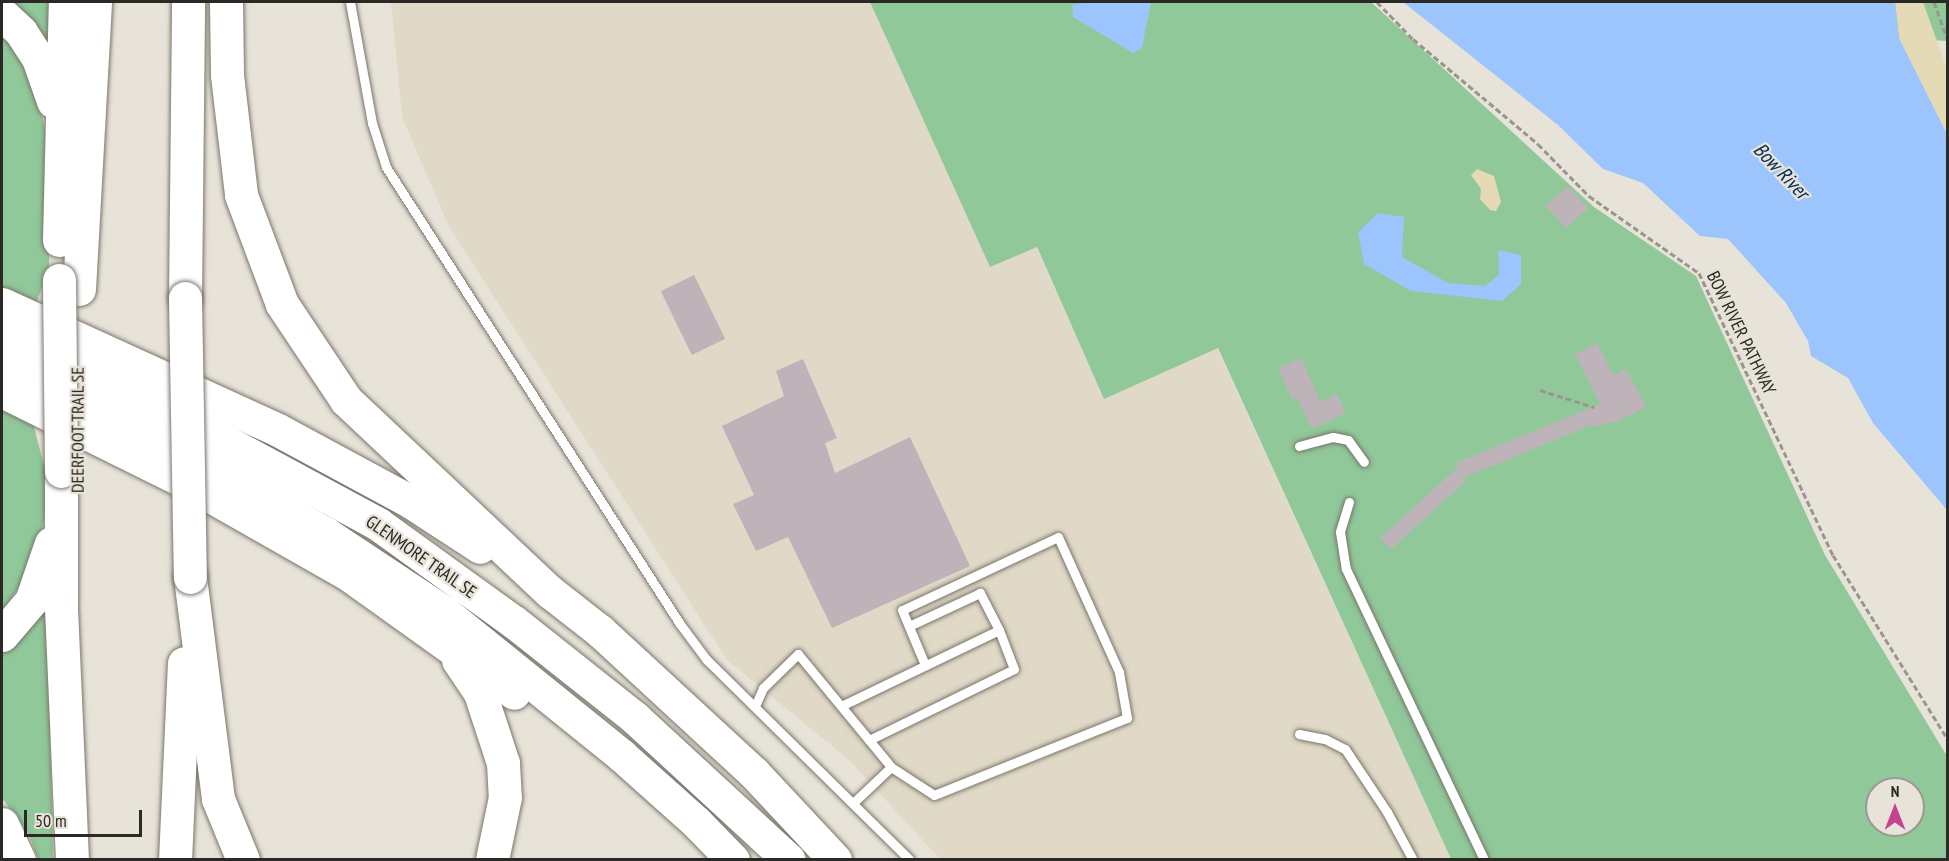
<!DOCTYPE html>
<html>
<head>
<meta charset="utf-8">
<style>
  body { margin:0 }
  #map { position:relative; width:1949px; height:861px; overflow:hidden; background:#e8e3d8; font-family:"PT Sans Narrow",sans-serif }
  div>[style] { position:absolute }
  .built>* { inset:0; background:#e1d9c7 }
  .green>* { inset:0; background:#90c89a }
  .sand>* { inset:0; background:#e4dab5 }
  .water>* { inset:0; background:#9bc5fc }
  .building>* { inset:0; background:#bfb3ba; transform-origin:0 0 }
  .path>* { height:3px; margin-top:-1.5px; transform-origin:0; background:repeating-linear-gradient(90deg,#99968e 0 6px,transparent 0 9px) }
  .roads { filter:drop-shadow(0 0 2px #7a766b) drop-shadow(0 0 2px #7a766b) }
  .lane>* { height:9px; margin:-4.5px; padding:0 4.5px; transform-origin:4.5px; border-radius:4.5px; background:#fff }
  .highway>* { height:33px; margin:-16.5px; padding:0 16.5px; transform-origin:16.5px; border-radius:16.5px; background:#fff }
  .bridges { filter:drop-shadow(0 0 2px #7a766b) drop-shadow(0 0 2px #7a766b) }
  .highway-bridge>* { height:33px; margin:-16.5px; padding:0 16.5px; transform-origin:16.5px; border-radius:16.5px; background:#fff }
  span { translate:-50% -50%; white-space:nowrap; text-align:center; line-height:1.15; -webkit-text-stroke:4.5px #e8e3d8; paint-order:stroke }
  .street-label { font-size:18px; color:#2b2925 }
  .water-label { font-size:20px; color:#002957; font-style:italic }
  .frame { position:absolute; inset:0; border:3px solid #2b2925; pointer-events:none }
  .north { position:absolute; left:1865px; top:777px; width:60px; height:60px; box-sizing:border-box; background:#e8e3d8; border:2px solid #9c9990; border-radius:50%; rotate:0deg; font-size:16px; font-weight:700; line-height:24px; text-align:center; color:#2b2925 }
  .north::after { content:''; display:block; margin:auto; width:21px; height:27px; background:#c44491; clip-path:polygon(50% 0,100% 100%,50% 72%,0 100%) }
  .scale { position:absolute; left:24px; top:810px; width:118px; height:27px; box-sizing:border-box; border:3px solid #2b2925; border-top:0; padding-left:8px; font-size:18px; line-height:21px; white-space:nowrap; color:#2b2925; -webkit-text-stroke:4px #e8e3d8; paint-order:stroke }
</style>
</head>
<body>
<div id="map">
  <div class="built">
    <div style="clip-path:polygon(391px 2px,870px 2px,990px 266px,1036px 247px,1104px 398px,1217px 348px,1451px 859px,940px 859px,848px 759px,727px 660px,448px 225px,402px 117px)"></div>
  </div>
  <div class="green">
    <div style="clip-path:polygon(2px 2px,52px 2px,49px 43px,41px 45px)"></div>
    <div style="clip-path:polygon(evenodd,870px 2px,1371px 2px,1594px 207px,1696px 276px,1825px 555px,1947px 756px,1947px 859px,1451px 859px,1218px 348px,1104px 399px,1037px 247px,990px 267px,870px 2px,1877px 789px,1913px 789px,1913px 825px,1877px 825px,1877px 789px)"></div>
    <div style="clip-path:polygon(1819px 2px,1947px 2px,1947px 41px,1899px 38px)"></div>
    <div style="clip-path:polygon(2px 31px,21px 52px,41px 109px,51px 164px,49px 269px,35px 306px,2px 291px)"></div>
    <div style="clip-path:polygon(2px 401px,32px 419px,51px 493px,31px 570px,2px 611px)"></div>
    <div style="clip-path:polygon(43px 597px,48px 638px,53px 859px,38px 859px,29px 834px,2px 798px,2px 642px)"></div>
  </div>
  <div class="sand">
    <div style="clip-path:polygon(1895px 2px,1923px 2px,1947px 69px,1947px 134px,1899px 38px)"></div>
    <div style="clip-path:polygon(1477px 169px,1494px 176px,1501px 202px,1496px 211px,1490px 210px,1480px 199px,1481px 189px,1471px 175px)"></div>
  </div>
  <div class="water">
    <div style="clip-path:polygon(1091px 2px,1151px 2px,1142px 48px,1133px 53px,1073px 17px,1072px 5px)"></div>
    <div style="clip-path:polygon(1403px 2px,1895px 2px,1899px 38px,1947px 134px,1947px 510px,1873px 423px,1848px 378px,1811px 356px,1808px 341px,1786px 303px,1728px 239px,1700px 236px,1643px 183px,1603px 169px,1558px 125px)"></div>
    <div style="clip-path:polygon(1378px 213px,1404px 217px,1402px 257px,1448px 283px,1485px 286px,1499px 275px,1498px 250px,1521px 255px,1521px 284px,1502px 301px,1411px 291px,1364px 264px,1358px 232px)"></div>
  </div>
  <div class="building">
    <div style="left:1568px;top:186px;width:30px;height:30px;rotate:48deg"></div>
    <div style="left:694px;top:275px;width:71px;height:37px;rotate:64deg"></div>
    <div style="clip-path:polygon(1597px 343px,1613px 375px,1626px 369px,1646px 407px,1611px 424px,1610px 422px,1595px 427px,1594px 424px,1465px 477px,1465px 482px,1391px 549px,1380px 538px,1458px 467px,1456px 463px,1600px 404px,1575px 354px)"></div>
    <div style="clip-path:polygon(1301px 358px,1320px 402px,1337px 394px,1346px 413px,1312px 429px,1297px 397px,1292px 399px,1278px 368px)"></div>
    <div style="clip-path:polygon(803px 359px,837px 438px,825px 443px,835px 473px,910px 437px,970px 566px,832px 628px,788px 537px,756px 551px,733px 504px,754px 495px,722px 426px,784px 396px,776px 371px)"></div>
  </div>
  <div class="path">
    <div style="left:1377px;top:2px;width:52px;rotate:45.8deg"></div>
    <div style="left:1413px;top:39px;width:163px;rotate:40deg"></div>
    <div style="left:1538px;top:144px;width:73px;rotate:45.6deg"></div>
    <div style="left:1589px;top:196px;width:134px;rotate:35deg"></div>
    <div style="left:1699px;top:273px;width:312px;rotate:64.6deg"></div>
    <div style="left:1833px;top:555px;width:218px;rotate:58.1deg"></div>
    <div style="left:1934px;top:2px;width:41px;rotate:70.3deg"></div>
    <div style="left:1540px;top:390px;width:57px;rotate:17.5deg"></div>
  </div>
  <div class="roads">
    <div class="lane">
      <div style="left:350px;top:2px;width:123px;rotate:79.7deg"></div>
      <div style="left:372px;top:123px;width:46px;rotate:72.3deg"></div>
      <div style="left:386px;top:167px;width:543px;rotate:57.25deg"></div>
      <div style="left:680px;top:624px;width:44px;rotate:53.4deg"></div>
      <div style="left:706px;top:659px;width:286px;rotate:44.6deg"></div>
      <div style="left:1299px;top:446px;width:35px;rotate:-15deg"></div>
      <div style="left:1333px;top:437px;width:15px;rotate:11deg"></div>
      <div style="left:1348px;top:440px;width:27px;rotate:54deg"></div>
      <div style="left:1349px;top:502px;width:31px;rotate:107deg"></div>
      <div style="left:1340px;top:532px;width:37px;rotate:81deg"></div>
      <div style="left:1346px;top:569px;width:322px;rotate:64.6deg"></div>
      <div style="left:755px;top:706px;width:20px;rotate:-66deg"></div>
      <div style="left:763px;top:688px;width:49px;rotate:-44.2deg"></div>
      <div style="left:798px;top:654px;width:146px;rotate:50.5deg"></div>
      <div style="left:891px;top:767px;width:51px;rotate:33.1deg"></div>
      <div style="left:934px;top:795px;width:208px;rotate:-21.8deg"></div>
      <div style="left:1127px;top:718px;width:47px;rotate:-99.9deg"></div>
      <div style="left:1119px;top:672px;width:148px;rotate:-114.3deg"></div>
      <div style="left:1058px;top:537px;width:172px;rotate:154.9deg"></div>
      <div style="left:902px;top:610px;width:60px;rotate:67.3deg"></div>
      <div style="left:841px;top:706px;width:175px;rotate:-25.7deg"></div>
      <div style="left:999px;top:630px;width:42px;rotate:-117.2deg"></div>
      <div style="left:980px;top:593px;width:78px;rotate:155.1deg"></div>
      <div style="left:1299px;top:734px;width:26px;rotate:11deg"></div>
      <div style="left:1325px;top:739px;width:22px;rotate:27deg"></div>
      <div style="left:1345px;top:749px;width:76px;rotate:56.3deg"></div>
      <div style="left:1387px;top:812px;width:55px;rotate:61.6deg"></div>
      <div style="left:869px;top:740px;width:161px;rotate:-26.1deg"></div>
      <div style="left:1014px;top:669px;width:42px;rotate:-111deg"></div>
      <div style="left:853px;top:803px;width:52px;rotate:-43.5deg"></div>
    </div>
    <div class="highway">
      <div style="left:226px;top:2px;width:73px;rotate:89.2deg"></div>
      <div style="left:227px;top:75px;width:121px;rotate:83.3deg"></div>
      <div style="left:241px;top:195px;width:116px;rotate:69.4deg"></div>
      <div style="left:282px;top:304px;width:115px;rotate:56.3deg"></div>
      <div style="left:346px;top:400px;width:280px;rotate:43.3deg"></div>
      <div style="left:550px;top:592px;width:63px;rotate:38deg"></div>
      <div style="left:600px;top:631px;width:209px;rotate:42.7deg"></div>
      <div style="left:754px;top:773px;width:119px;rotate:47deg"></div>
      <div style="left:2px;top:14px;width:26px;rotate:43deg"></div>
      <div style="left:21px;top:32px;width:31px;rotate:57deg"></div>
      <div style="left:38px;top:58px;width:46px;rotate:70.8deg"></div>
      <div style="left:59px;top:240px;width:238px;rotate:-88.6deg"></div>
      <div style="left:79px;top:289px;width:287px;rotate:-86.8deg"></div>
      <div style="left:185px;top:298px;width:296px;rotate:-89.4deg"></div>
      <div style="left:2px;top:304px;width:303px;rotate:24.5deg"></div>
      <div style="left:278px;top:430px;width:151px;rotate:28.4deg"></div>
      <div style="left:411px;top:502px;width:82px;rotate:33.1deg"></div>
      <div style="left:2px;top:332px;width:202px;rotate:25.5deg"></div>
      <div style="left:184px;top:419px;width:221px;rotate:28.4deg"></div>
      <div style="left:378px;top:524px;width:168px;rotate:35.8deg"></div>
      <div style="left:514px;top:622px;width:154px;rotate:38.4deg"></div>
      <div style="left:635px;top:718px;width:209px;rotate:42.7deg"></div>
      <div style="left:2px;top:364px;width:198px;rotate:26deg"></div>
      <div style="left:180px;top:451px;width:167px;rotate:29.5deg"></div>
      <div style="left:325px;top:533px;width:143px;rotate:33.6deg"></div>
      <div style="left:444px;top:612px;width:228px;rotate:38.9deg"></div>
      <div style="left:621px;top:755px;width:101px;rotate:41.8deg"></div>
      <div style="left:696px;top:822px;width:53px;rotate:45.8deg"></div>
      <div style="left:2px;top:391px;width:213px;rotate:26.4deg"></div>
      <div style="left:193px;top:486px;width:178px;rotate:29.6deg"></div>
      <div style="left:348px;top:574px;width:204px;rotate:35.6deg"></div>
      <div style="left:61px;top:471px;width:137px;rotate:90deg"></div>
      <div style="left:61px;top:608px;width:252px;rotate:87.5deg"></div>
      <div style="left:190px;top:577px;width:224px;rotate:82.8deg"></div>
      <div style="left:218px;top:799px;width:66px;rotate:67.7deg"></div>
      <div style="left:2px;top:635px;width:45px;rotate:-49.5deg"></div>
      <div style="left:31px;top:601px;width:61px;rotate:-71deg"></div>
      <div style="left:458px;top:660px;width:40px;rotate:56deg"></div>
      <div style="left:480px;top:693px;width:74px;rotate:71.8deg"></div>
      <div style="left:503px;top:763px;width:34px;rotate:87deg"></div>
      <div style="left:505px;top:797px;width:64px;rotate:101.7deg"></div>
      <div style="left:2px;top:824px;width:40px;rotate:65deg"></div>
      <div style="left:175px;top:860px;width:197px;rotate:-87.4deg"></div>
    </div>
  </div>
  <div class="bridges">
    <div class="highway-bridge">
      <div style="left:59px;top:280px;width:191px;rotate:89.4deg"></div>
      <div style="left:185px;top:298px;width:279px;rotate:89deg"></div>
    </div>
  </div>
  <div class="street-label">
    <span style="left:1741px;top:333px;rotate:64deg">BOW RIVER PATHWAY</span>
    <span style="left:78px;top:430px;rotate:-90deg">DEERFOOT TRAIL SE</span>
    <span style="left:421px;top:557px;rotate:35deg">GLENMORE TRAIL SE</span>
  </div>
  <div class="water-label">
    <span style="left:1781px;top:171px;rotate:46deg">Bow River</span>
  </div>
  <div class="frame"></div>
  <div class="north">N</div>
  <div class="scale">50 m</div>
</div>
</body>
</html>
